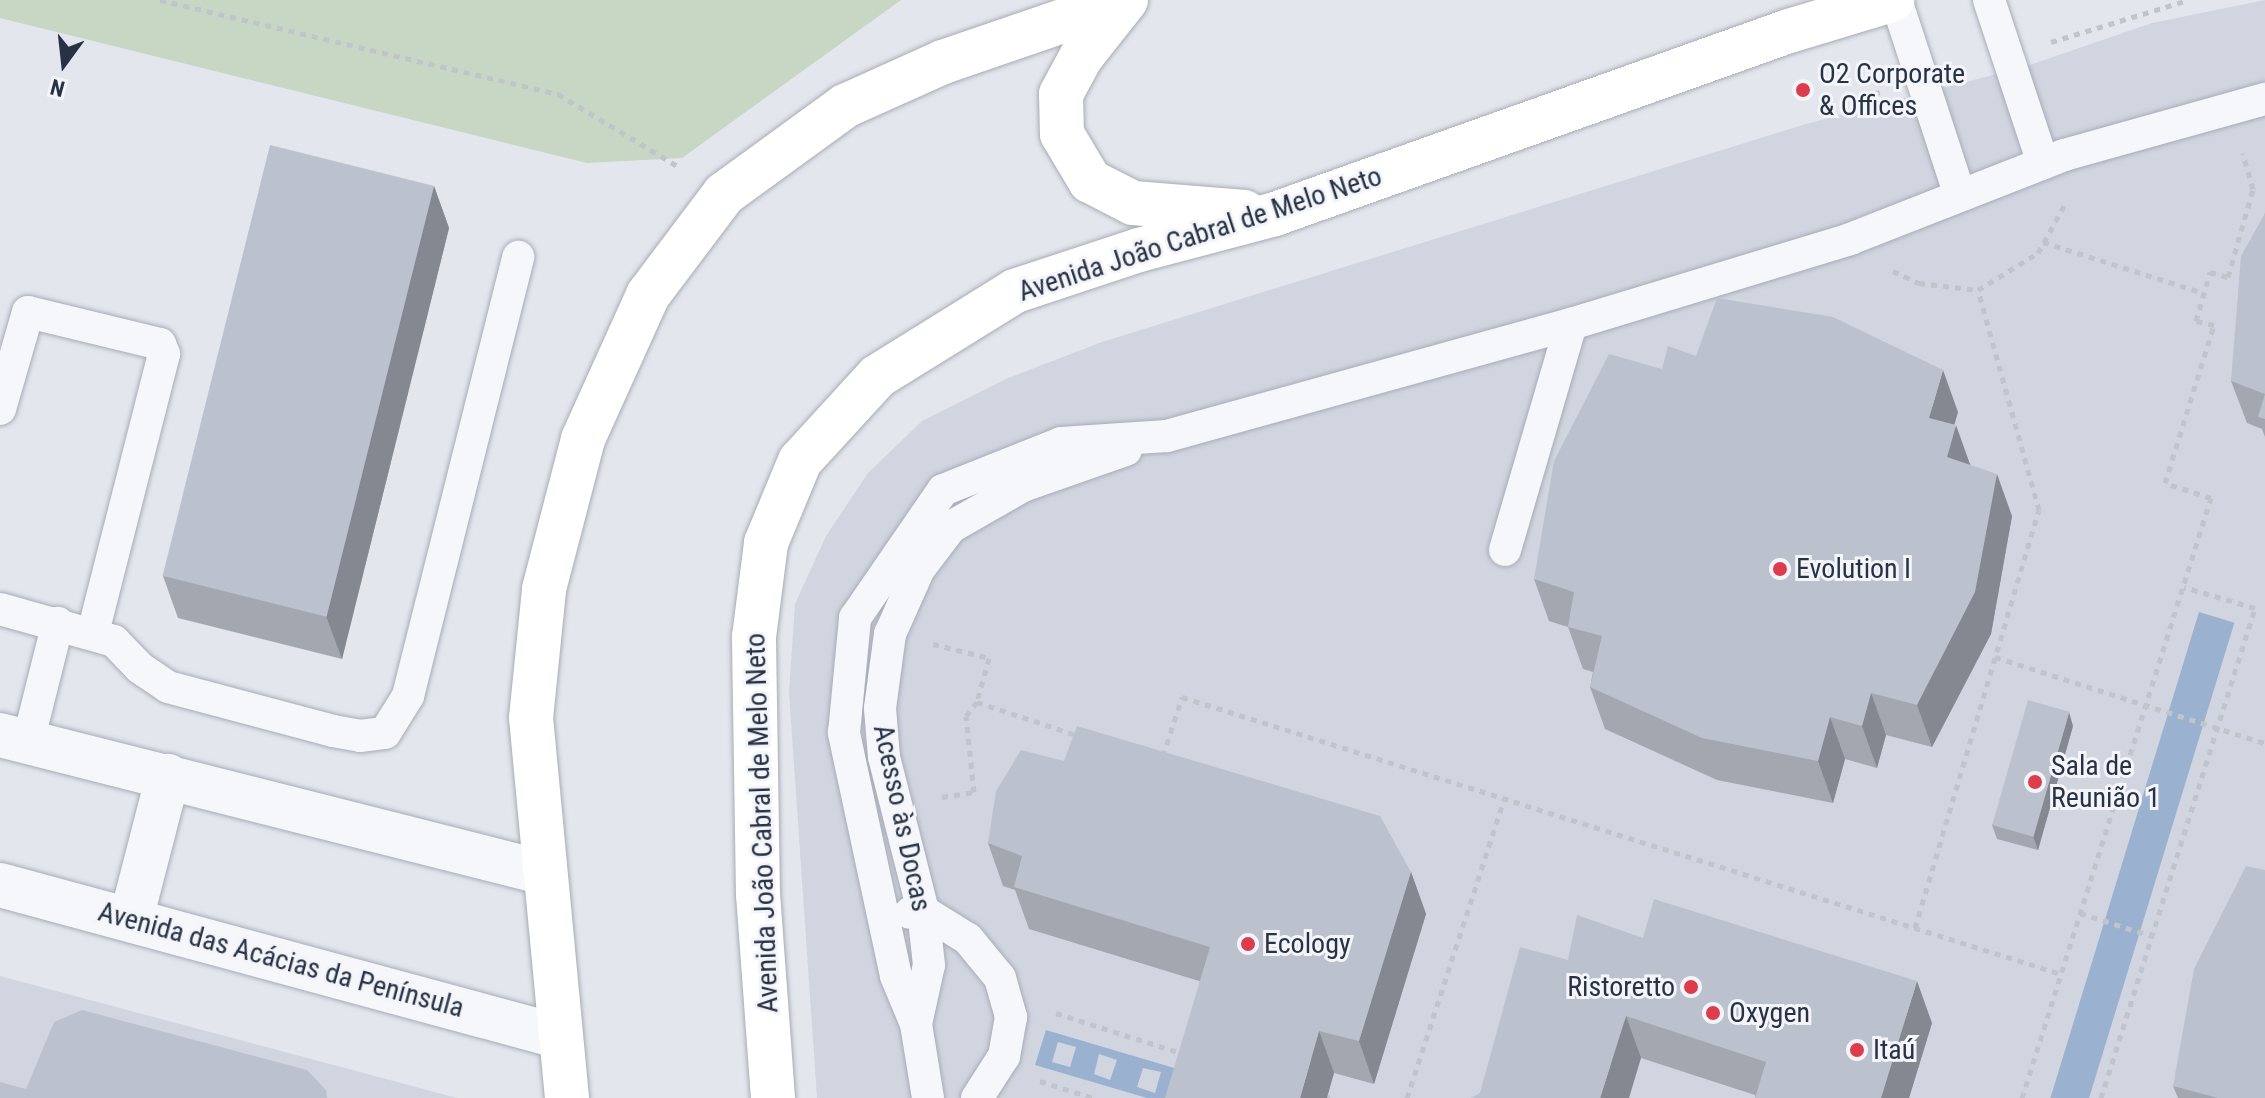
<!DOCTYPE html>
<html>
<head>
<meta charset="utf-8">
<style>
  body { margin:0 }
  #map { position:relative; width:2265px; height:1098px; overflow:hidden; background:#e3e6ec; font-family:"Roboto Condensed",sans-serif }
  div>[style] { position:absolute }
  .built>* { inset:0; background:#d1d5df }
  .green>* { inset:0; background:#c7d7c3 }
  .water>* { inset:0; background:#9ab2d0; transform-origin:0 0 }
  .path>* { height:5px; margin-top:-2.5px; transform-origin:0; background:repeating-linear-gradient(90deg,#c0c4cb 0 6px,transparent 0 12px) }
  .roads { filter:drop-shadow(0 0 2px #a7acb7) drop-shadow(0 0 2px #a7acb7) }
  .lane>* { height:32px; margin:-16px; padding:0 16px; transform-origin:16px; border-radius:16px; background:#f6f7fa }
  .street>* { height:44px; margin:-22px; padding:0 22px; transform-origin:22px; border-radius:22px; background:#f6f7fa }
  .secondary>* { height:44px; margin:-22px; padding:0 22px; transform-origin:22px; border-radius:22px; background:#fff }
  .wall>* { inset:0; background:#a2a7b0 }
  .shaded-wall>* { inset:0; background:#848890 }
  .building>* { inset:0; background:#bcc2cd; transform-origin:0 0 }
  .dots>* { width:22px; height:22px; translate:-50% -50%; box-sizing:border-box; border:4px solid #f3f5f9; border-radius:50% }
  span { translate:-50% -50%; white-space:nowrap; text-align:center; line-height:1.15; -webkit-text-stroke:6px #f3f5f9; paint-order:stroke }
  .poi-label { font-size:28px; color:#283247 }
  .left { translate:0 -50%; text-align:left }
  .right { translate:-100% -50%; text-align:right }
  .street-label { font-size:28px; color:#283247 }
  .north { position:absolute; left:24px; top:24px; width:80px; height:80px; -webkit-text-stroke:6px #f3f5f9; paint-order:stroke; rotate:195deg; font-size:22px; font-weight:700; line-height:32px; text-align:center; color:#283247 }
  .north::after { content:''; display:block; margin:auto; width:28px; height:36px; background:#283247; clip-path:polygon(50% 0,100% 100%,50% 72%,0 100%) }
</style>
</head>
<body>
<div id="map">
  <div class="built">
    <div style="clip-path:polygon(2265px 0,2265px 1098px,817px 1098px,789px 692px,795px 604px,826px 536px,868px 473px,922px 421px,1008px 378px,1102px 342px,1806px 124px,2027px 66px,2152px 23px)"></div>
    <div style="clip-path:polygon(0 976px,457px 1098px,0 1098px)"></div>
  </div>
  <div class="green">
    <div style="clip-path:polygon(0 0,901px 0,682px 158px,587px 163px,0 18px)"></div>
  </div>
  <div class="water">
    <div style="left:2199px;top:612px;width:37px;height:510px;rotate:17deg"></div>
    <div style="clip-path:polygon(evenodd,1046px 1030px,1181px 1070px,1173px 1098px,1147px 1098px,1035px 1065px,1046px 1030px,1058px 1042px,1076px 1047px,1070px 1067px,1052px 1062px,1058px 1042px,1046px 1030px,1099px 1054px,1117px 1060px,1110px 1080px,1094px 1074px,1099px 1054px,1046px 1030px,1143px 1068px,1161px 1072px,1155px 1093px,1137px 1087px,1143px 1068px)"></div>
  </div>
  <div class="path">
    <div style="left:160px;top:0;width:409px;rotate:13.3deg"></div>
    <div style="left:558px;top:94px;width:141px;rotate:31.1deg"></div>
    <div style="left:2051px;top:42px;width:143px;rotate:-17deg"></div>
    <div style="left:1818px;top:109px;width:64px;rotate:-15.3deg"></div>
    <div style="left:2043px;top:242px;width:169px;rotate:17.6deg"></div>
    <div style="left:1893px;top:271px;width:29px;rotate:25deg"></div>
    <div style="left:1919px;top:283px;width:59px;rotate:6.8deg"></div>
    <div style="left:1978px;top:290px;width:70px;rotate:-31.7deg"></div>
    <div style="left:2038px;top:253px;width:56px;rotate:-61.1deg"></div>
    <div style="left:933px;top:644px;width:58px;rotate:14deg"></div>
    <div style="left:989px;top:658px;width:46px;rotate:105.3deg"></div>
    <div style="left:977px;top:702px;width:108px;rotate:18.4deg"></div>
    <div style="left:1995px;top:657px;width:283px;rotate:17.7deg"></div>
    <div style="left:1163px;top:756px;width:62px;rotate:-72.1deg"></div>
    <div style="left:1182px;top:697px;width:922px;rotate:17.49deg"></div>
    <div style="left:942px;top:797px;width:32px;rotate:-9deg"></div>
    <div style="left:974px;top:792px;width:76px;rotate:-96deg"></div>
    <div style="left:966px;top:716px;width:18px;rotate:-52deg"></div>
    <div style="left:2080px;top:913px;width:76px;rotate:17.7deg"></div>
    <div style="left:1915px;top:928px;width:436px;rotate:-73.5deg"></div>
    <div style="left:2039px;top:510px;width:228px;rotate:-105.5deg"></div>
    <div style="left:1056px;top:1013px;width:134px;rotate:17.8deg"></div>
    <div style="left:1040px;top:1081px;width:56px;rotate:17.8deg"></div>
    <div style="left:1327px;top:1097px;width:3px;rotate:18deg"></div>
    <div style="left:1407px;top:1098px;width:314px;rotate:-72deg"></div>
    <div style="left:2022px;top:1098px;width:629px;rotate:-72.52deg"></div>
    <div style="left:2211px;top:498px;width:48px;rotate:-161.9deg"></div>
    <div style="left:2165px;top:483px;width:165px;rotate:-72.8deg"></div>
    <div style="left:2214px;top:325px;width:18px;rotate:-167deg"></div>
    <div style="left:2196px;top:321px;width:51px;rotate:-74.1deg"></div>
    <div style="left:2210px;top:272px;width:19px;rotate:16deg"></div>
    <div style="left:2228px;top:277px;width:91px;rotate:-74.1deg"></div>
    <div style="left:2253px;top:189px;width:37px;rotate:-106deg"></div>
    <div style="left:2101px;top:1098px;width:514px;rotate:-72.55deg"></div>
    <div style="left:2255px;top:608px;width:74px;rotate:-163.5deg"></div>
  </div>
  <div class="roads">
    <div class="lane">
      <div style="left:1896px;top:0;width:206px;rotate:71.9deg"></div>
      <div style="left:1989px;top:0;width:172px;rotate:71.7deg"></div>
      <div style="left:0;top:409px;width:101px;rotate:-73.9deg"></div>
      <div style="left:28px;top:312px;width:136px;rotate:13.6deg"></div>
      <div style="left:160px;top:344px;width:11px;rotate:68deg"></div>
      <div style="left:164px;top:354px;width:287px;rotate:104.3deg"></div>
      <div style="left:1505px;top:550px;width:235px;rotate:-73.7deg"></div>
      <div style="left:0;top:609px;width:118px;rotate:15.7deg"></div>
      <div style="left:114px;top:641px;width:37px;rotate:46deg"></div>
      <div style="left:140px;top:668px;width:34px;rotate:34deg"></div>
      <div style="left:168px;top:687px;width:171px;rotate:14.9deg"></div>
      <div style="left:333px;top:731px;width:27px;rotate:10deg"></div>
      <div style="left:360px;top:736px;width:25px;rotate:-7deg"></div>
      <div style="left:385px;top:733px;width:44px;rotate:-58.1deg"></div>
      <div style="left:408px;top:696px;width:453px;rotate:-75.9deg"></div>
      <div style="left:28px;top:742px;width:123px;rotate:-75.9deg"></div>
      <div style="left:910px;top:913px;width:13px;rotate:-9deg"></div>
      <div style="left:923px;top:911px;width:53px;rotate:31.9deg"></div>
      <div style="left:968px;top:939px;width:50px;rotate:50.6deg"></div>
      <div style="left:1000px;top:978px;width:41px;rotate:74.2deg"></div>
      <div style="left:1011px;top:1017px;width:40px;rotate:100deg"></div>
      <div style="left:1004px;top:1056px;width:50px;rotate:122.7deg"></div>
      <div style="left:916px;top:1024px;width:60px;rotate:-77.6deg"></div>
      <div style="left:929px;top:965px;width:54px;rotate:-96.3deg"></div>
      <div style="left:923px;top:911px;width:159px;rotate:-104.2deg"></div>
      <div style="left:884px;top:757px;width:49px;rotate:-94.7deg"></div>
      <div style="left:880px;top:708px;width:75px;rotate:-82.3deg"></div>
      <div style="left:890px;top:634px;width:71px;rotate:-66deg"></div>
      <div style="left:919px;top:569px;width:53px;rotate:-52.7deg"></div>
      <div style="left:951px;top:527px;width:83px;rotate:-29.7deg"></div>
      <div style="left:1023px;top:486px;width:109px;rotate:-19.3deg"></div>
      <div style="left:928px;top:1098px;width:75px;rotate:-99.2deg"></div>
      <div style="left:916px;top:1024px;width:52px;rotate:-112.6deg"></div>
      <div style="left:896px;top:976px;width:249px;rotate:-102.1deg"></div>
      <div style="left:844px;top:733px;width:116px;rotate:-84.5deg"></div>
      <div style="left:855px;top:618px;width:155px;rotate:-55.5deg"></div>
      <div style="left:943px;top:490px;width:127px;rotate:-21.7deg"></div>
      <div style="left:1061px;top:443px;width:106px;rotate:-3.8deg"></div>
      <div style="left:1167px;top:436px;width:419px;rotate:-15.5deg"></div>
      <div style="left:1571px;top:324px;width:292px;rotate:-16.9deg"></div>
      <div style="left:1850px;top:239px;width:230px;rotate:-21.4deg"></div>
      <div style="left:2064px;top:155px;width:209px;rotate:-15.6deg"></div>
    </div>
    <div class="street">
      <div style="left:0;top:735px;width:562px;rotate:14.21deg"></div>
      <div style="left:0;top:885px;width:581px;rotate:15.16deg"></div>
      <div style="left:131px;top:919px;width:148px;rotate:-75.5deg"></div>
    </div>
    <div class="secondary">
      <div style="left:1126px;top:0;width:73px;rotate:128.3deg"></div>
      <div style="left:1081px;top:57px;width:42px;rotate:118.4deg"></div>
      <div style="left:1061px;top:94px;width:40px;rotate:88.6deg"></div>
      <div style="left:1062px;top:134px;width:55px;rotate:59.2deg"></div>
      <div style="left:1090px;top:181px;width:48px;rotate:27.1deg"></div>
      <div style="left:1133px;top:203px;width:112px;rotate:4.6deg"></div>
      <div style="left:567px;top:1098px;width:382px;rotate:-95.4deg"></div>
      <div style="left:531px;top:718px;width:130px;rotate:-84.2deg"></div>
      <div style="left:544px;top:589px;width:155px;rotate:-75.4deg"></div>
      <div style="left:583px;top:439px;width:158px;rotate:-65.7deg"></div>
      <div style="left:648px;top:295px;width:126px;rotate:-53deg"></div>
      <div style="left:724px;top:194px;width:150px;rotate:-36deg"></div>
      <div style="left:845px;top:106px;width:107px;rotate:-24.2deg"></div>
      <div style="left:943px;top:62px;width:191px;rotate:-18.9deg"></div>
      <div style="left:773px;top:1098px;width:204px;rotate:-94.2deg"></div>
      <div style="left:758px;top:895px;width:258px;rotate:-90.9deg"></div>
      <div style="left:754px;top:637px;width:95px;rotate:-82.7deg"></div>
      <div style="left:766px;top:543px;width:89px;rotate:-67.5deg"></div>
      <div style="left:800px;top:461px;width:115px;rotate:-47.5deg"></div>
      <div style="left:878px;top:376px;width:161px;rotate:-31.8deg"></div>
      <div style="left:1015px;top:291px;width:131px;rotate:-18.3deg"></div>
      <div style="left:1139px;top:250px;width:141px;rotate:-14.8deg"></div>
      <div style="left:1275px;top:214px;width:546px;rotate:-19.6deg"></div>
      <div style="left:1789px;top:31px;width:108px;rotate:-16.8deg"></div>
    </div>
  </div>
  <div class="wall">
    <div style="clip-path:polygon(434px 186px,449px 228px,342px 659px,178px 618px,163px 576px)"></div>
    <div style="clip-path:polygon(2265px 213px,2265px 437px,2262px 429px,2247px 423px,2231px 381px)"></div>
    <div style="clip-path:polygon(1696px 356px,1958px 412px,1954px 425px,1970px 465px,2012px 516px,1991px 634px,1932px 747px,1886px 735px,1877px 768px,1845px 759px,1833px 803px,1717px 780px,1605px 729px,1590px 687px,1593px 672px,1583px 669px,1568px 627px,1549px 621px,1534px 579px,1662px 369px)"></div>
    <div style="clip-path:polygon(2073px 726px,2038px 850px,1997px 839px,1992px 825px)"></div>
    <div style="clip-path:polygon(988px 843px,1411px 872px,1426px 914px,1374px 1084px,1334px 1073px,1199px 981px,1029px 929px,1015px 890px,1003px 886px)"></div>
    <div style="clip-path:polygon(1643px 938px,1932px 1023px,1909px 1098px,1755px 1098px,1755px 1095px,1641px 1058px,1480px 1093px,1568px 960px)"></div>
    <div style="clip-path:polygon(2173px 1086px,2265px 1098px,2178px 1098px)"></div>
  </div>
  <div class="shaded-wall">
    <div style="clip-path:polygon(434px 186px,449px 228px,342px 659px,326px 616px)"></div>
    <div style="clip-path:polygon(1943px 370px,1958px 412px,1944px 460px,1929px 418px)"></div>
    <div style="clip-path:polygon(1956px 425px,1971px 467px,1947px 457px)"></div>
    <div style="clip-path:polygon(1997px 474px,2012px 516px,1991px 634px,1932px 747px,1917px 705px)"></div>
    <div style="clip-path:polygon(1871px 693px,1886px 735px,1877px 768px,1862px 726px)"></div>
    <div style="clip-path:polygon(2069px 712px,2073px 726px,2038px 850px,2033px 836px)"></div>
    <div style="clip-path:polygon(1830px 717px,1845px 759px,1833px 803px,1818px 761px)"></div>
    <div style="clip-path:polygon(1411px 872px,1426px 914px,1374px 1084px,1359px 1041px)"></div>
    <div style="clip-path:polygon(1917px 981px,1932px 1023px,1909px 1098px,1881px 1098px)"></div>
    <div style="clip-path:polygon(1626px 1016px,1641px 1058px,1629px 1098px,1600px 1098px)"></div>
    <div style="clip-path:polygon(1319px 1031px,1334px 1073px,1327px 1098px,1300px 1098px)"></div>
  </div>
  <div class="building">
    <div style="left:270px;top:145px;width:169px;height:444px;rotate:14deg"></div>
    <div style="clip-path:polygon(2265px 213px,2265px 419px,2258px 417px,2265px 394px,2231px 381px,2241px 256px)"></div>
    <div style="clip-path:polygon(1717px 298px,1833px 317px,1943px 370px,1929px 418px,1956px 425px,1947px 457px,1997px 474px,1975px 592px,1917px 705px,1871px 693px,1862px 726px,1830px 717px,1818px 761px,1702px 738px,1590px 687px,1602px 636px,1568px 627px,1574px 592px,1534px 579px,1554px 461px,1609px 354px,1662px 369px,1668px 346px,1696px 356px)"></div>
    <div style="left:2028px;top:700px;width:43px;height:130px;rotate:16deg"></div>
    <div style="clip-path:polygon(1077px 726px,1380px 816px,1411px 872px,1359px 1041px,1319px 1031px,1300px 1098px,1165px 1098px,1210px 947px,1014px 887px,1022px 856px,988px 843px,996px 791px,1021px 750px,1064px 761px)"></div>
    <div style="clip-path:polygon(2246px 866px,2265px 870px,2265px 1098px,2218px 1098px,2173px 1086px,2194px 969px)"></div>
    <div style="clip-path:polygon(1654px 899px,1917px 981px,1881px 1098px,1755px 1098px,1766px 1062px,1626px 1016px,1600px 1098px,1471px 1098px,1480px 1093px,1520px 947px,1568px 960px,1577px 915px,1643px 938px)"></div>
    <div style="clip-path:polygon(82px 1010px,307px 1070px,326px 1090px,327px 1098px,0 1098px,0 1082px,26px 1089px,54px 1022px)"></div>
  </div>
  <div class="dots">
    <div style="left:1803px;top:90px;background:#dd3c4d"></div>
    <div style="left:1780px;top:569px;background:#dd3c4d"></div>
    <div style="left:2035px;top:782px;background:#dd3c4d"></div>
    <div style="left:1248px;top:944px;background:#dd3c4d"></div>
    <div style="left:1691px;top:987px;background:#dd3c4d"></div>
    <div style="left:1713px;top:1013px;background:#dd3c4d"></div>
    <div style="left:1857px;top:1050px;background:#dd3c4d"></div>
  </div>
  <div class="poi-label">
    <span class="left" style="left:1819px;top:90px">O2 Corporate<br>&amp; Offices</span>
    <span class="left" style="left:1796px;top:569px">Evolution I</span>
    <span class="left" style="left:2051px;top:782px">Sala de<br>Reunião 1</span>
    <span class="left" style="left:1264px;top:944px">Ecology</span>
    <span class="right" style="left:1675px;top:987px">Ristoretto</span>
    <span class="left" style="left:1729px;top:1013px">Oxygen</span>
    <span class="left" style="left:1873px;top:1050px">Itaú</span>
  </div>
  <div class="street-label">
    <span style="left:1200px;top:234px;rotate:-18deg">Avenida João Cabral de Melo Neto</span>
    <span style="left:902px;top:818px;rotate:78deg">Acesso às Docas</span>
    <span style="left:762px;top:823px;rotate:-92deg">Avenida João Cabral de Melo Neto</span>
    <span style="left:281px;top:960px;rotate:15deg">Avenida das Acácias da Península</span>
  </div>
  <div class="north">N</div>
</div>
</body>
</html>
